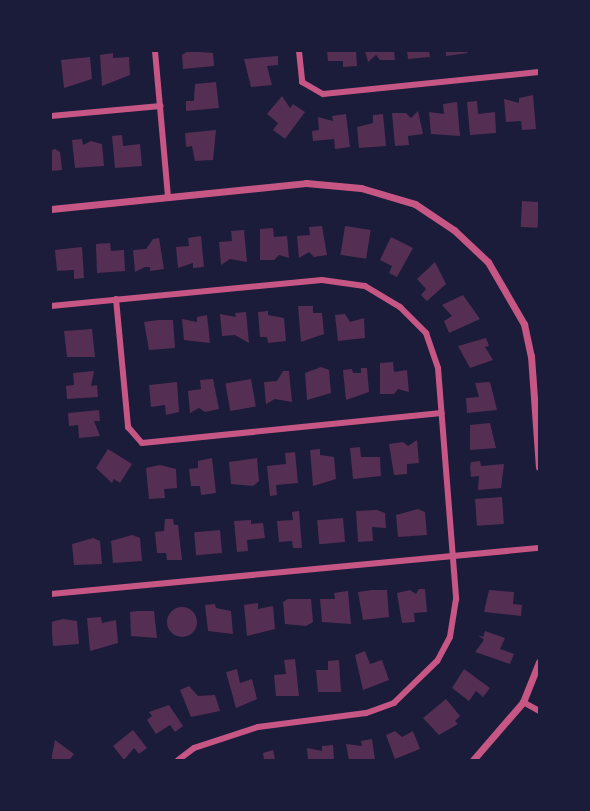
<!DOCTYPE html>
<html>
<head>
<meta charset="utf-8">
<style>
  body { margin:0 }
  #map { position:relative; width:590px; height:811px; overflow:hidden; background:#1b1b3a; font-family:"Asap Condensed",sans-serif }
  div>[style] { position:absolute }
  .building>* { inset:0; background:#542f53; transform-origin:0 0 }
  .round { border-radius:50% }
  .minor>* { height:6px; margin:-3px; padding:0 3px; transform-origin:3px; border-radius:3px; background:#c65784 }
  .tertiary>* { height:7px; margin:-3.5px; padding:0 3.5px; transform-origin:3.5px; border-radius:3.5px; background:#c65784 }
  span { translate:-50% -50%; white-space:nowrap; text-align:center; line-height:1.15; -webkit-text-stroke:7px #1b1b3a; paint-order:stroke }
  .frame { position:absolute; inset:0; border:52px solid #1b1b3a; pointer-events:none }
</style>
</head>
<body>
<div id="map">
  <div class="building">
    <div style="clip-path:polygon(188px 51px,213px 53px,214px 66px,183px 69px,182px 55px)"></div>
    <div style="clip-path:polygon(327px 51px,356px 51px,357px 66px,343px 67px,343px 61px,328px 61px)"></div>
    <div style="clip-path:polygon(365px 51px,394px 51px,395px 60px,380px 60px,376px 55px,368px 62px)"></div>
    <div style="clip-path:polygon(407px 51px,429px 51px,430px 57px,408px 59px)"></div>
    <div style="clip-path:polygon(446px 51px,467px 51px,468px 53px,446px 56px)"></div>
    <div style="clip-path:polygon(113px 53px,113px 58px,129px 57px,130px 75px,102px 86px,100px 55px)"></div>
    <div style="clip-path:polygon(278px 56px,278px 65px,267px 66px,272px 85px,251px 87px,244px 59px)"></div>
    <div style="clip-path:polygon(90px 57px,92px 79px,64px 88px,61px 60px)"></div>
    <div style="clip-path:polygon(216px 82px,219px 108px,186px 111px,186px 101px,194px 101px,195px 84px)"></div>
    <div style="clip-path:polygon(533px 95px,536px 129px,522px 130px,521px 121px,506px 122px,504px 99px,519px 103px,519px 98px)"></div>
    <div style="clip-path:polygon(282px 96px,290px 108px,293px 104px,305px 112px,285px 139px,273px 130px,278px 123px,267px 114px)"></div>
    <div style="clip-path:polygon(477px 101px,478px 114px,495px 112px,496px 133px,470px 135px,467px 102px)"></div>
    <div style="clip-path:polygon(457px 102px,460px 136px,431px 134px,429px 112px,444px 114px,443px 104px)"></div>
    <div style="clip-path:polygon(418px 111px,423px 134px,408px 136px,409px 145px,395px 146px,392px 113px,406px 113px,411px 118px)"></div>
    <div style="clip-path:polygon(346px 114px,350px 147px,335px 149px,334px 139px,313px 141px,312px 131px,319px 130px,318px 117px,333px 121px,332px 116px)"></div>
    <div style="clip-path:polygon(383px 114px,386px 146px,359px 148px,357px 127px,373px 123px,373px 115px)"></div>
    <div style="clip-path:polygon(216px 130px,213px 160px,195px 161px,192px 146px,186px 147px,185px 133px)"></div>
    <div style="clip-path:polygon(122px 135px,123px 146px,140px 144px,142px 166px,115px 168px,112px 136px)"></div>
    <div style="clip-path:polygon(82px 139px,83px 145px,91px 141px,102px 144px,104px 166px,75px 168px,72px 140px)"></div>
    <div style="clip-path:polygon(55px 149px,60px 152px,62px 170px,51px 171px,51px 150px)"></div>
    <div style="left:522px;top:201px;width:17px;height:26px;rotate:3deg"></div>
    <div style="clip-path:polygon(322px 226px,327px 255px,314px 257px,309px 252px,299px 258px,297px 236px,310px 235px,309px 227px)"></div>
    <div style="left:345px;top:226px;width:26px;height:29px;rotate:9deg"></div>
    <div style="clip-path:polygon(273px 228px,274px 237px,287px 236px,289px 258px,279px 255px,274px 260px,260px 260px,260px 229px)"></div>
    <div style="clip-path:polygon(244px 230px,247px 262px,230px 259px,221px 265px,219px 242px,232px 241px,231px 231px)"></div>
    <div style="clip-path:polygon(201px 236px,204px 267px,193px 268px,193px 263px,178px 268px,176px 247px,189px 246px,188px 238px)"></div>
    <div style="clip-path:polygon(391px 237px,413px 248px,397px 277px,389px 273px,392px 266px,380px 260px)"></div>
    <div style="clip-path:polygon(159px 238px,164px 269px,150px 271px,150px 267px,145px 267px,135px 272px,133px 250px,146px 249px,153px 239px)"></div>
    <div style="clip-path:polygon(110px 243px,111px 251px,124px 250px,125px 271px,97px 273px,96px 244px)"></div>
    <div style="clip-path:polygon(82px 247px,84px 278px,74px 279px,74px 270px,57px 271px,55px 250px)"></div>
    <div style="clip-path:polygon(435px 262px,446px 284px,427px 301px,421px 295px,426px 289px,417px 279px)"></div>
    <div style="clip-path:polygon(463px 295px,480px 319px,449px 333px,444px 321px,452px 316px,442px 305px)"></div>
    <div style="clip-path:polygon(298px 306px,313px 306px,313px 313px,322px 313px,324px 334px,301px 342px)"></div>
    <div style="clip-path:polygon(268px 311px,268px 315px,284px 318px,286px 341px,268px 343px,267px 337px,260px 337px,258px 312px)"></div>
    <div style="clip-path:polygon(246px 312px,249px 343px,235px 335px,222px 336px,220px 314px,236px 317px,235px 313px)"></div>
    <div style="clip-path:polygon(345px 314px,350px 322px,364px 318px,365px 338px,338px 341px,335px 315px)"></div>
    <div style="clip-path:polygon(207px 315px,210px 343px,184px 340px,182px 319px,197px 322px,197px 317px)"></div>
    <div style="clip-path:polygon(158px 320px,173px 320px,175px 348px,149px 350px,144px 322px)"></div>
    <div style="clip-path:polygon(92px 329px,95px 357px,67px 357px,64px 331px)"></div>
    <div style="clip-path:polygon(486px 338px,489px 346px,485px 347px,493px 360px,470px 368px,458px 346px)"></div>
    <div style="clip-path:polygon(393px 362px,394px 372px,407px 370px,409px 392px,398px 389px,394px 394px,380px 394px,380px 363px)"></div>
    <div style="clip-path:polygon(321px 367px,329px 370px,331px 393px,307px 400px,305px 373px)"></div>
    <div style="clip-path:polygon(361px 368px,367px 368px,369px 392px,346px 400px,343px 370px,352px 369px,353px 373px,361px 373px)"></div>
    <div style="clip-path:polygon(94px 371px,91px 386px,97px 385px,98px 397px,67px 399px,66px 386px,74px 385px,73px 373px)"></div>
    <div style="clip-path:polygon(283px 371px,289px 371px,292px 402px,275px 399px,266px 404px,264px 382px,277px 381px)"></div>
    <div style="clip-path:polygon(213px 379px,219px 409px,205px 412px,199px 408px,190px 413px,188px 391px,201px 389px,200px 380px)"></div>
    <div style="left:251px;top:379px;width:28px;height:26px;rotate:80deg"></div>
    <div style="clip-path:polygon(177px 382px,179px 412px,166px 415px,165px 405px,151px 407px,149px 385px)"></div>
    <div style="clip-path:polygon(490px 382px,497px 410px,467px 413px,466px 398px,479px 397px,475px 383px)"></div>
    <div style="clip-path:polygon(99px 410px,100px 421px,94px 421px,100px 436px,79px 438px,78px 425px,69px 426px,68px 413px)"></div>
    <div style="clip-path:polygon(490px 423px,496px 448px,470px 450px,470px 425px)"></div>
    <div style="clip-path:polygon(417px 440px,419px 463px,407px 464px,407px 474px,394px 475px,389px 444px,403px 442px,408px 446px)"></div>
    <div style="clip-path:polygon(360px 447px,361px 457px,380px 457px,381px 476px,353px 479px,350px 448px)"></div>
    <div style="clip-path:polygon(108px 449px,132px 464px,120px 483px,114px 479px,112px 483px,96px 468px)"></div>
    <div style="clip-path:polygon(320px 449px,320px 455px,334px 457px,336px 479px,313px 486px,310px 450px)"></div>
    <div style="clip-path:polygon(295px 452px,298px 483px,276px 485px,277px 495px,270px 496px,267px 466px,286px 464px,285px 453px)"></div>
    <div style="clip-path:polygon(212px 458px,216px 493px,201px 495px,200px 486px,191px 486px,189px 469px,198px 468px,198px 461px)"></div>
    <div style="clip-path:polygon(257px 458px,259px 481px,253px 486px,231px 484px,229px 462px)"></div>
    <div style="clip-path:polygon(480px 461px,481px 466px,504px 464px,501px 488px,478px 490px,479px 476px,471px 477px,470px 467px,471px 462px)"></div>
    <div style="clip-path:polygon(160px 465px,176px 469px,177px 488px,164px 489px,165px 498px,149px 499px,146px 468px)"></div>
    <div style="left:502px;top:497px;width:27px;height:27px;rotate:86deg"></div>
    <div style="clip-path:polygon(418px 509px,425px 512px,427px 535px,398px 537px,396px 515px)"></div>
    <div style="clip-path:polygon(377px 510px,385px 513px,386px 528px,372px 527px,373px 541px,358px 542px,356px 511px)"></div>
    <div style="clip-path:polygon(299px 511px,302px 548px,293px 548px,292px 541px,279px 542px,277px 521px,293px 520px,292px 512px)"></div>
    <div style="left:343px;top:518px;width:24px;height:26px;rotate:85deg"></div>
    <div style="clip-path:polygon(165px 519px,173px 519px,174px 525px,178px 525px,182px 560px,167px 560px,166px 553px,157px 553px,155px 532px,164px 531px)"></div>
    <div style="clip-path:polygon(251px 520px,251px 524px,263px 523px,265px 538px,247px 540px,248px 551px,237px 552px,234px 521px)"></div>
    <div style="left:220px;top:530px;width:23px;height:26px;rotate:85deg"></div>
    <div style="clip-path:polygon(132px 535px,140px 538px,142px 561px,113px 563px,111px 541px)"></div>
    <div style="clip-path:polygon(93px 538px,100px 541px,102px 564px,74px 565px,72px 544px)"></div>
    <div style="clip-path:polygon(419px 589px,425px 589px,427px 612px,414px 613px,415px 622px,402px 623px,397px 593px,410px 590px,416px 594px)"></div>
    <div style="clip-path:polygon(372px 590px,387px 590px,389px 617px,363px 620px,358px 592px)"></div>
    <div style="clip-path:polygon(489px 590px,514px 592px,513px 604px,522px 605px,521px 616px,484px 612px)"></div>
    <div style="clip-path:polygon(348px 591px,351px 624px,322px 622px,320px 599px,335px 599px,334px 593px)"></div>
    <div style="clip-path:polygon(288px 599px,311px 599px,313px 622px,306px 626px,285px 624px,283px 602px)"></div>
    <div style="clip-path:polygon(258px 603px,258px 609px,273px 606px,275px 629px,247px 636px,244px 605px)"></div>
    <div style="clip-path:polygon(215px 604px,216px 608px,231px 611px,233px 634px,208px 631px,205px 605px)"></div>
    <div class="round" style="left:167px;top:607px;width:30px;height:30px"></div>
    <div style="clip-path:polygon(138px 611px,154px 611px,157px 638px,131px 636px,130px 612px)"></div>
    <div style="clip-path:polygon(101px 617px,102px 623px,116px 620px,118px 643px,90px 651px,87px 618px)"></div>
    <div style="clip-path:polygon(63px 619px,77px 621px,79px 644px,53px 646px,51px 622px)"></div>
    <div style="clip-path:polygon(485px 631px,505px 638px,500px 649px,514px 654px,510px 664px,475px 652px,484px 640px,478px 635px,483px 637px)"></div>
    <div style="clip-path:polygon(365px 651px,370px 664px,382px 660px,389px 680px,363px 690px,355px 655px)"></div>
    <div style="clip-path:polygon(295px 659px,299px 696px,276px 696px,274px 675px,286px 674px,284px 660px)"></div>
    <div style="clip-path:polygon(339px 660px,341px 692px,318px 692px,316px 670px,328px 670px,328px 661px)"></div>
    <div style="clip-path:polygon(237px 669px,240px 683px,252px 679px,257px 699px,236px 708px,226px 672px)"></div>
    <div style="clip-path:polygon(464px 669px,490px 688px,483px 697px,476px 691px,469px 701px,452px 688px)"></div>
    <div style="clip-path:polygon(189px 686px,198px 696px,215px 695px,220px 711px,191px 717px,180px 690px)"></div>
    <div style="clip-path:polygon(446px 699px,460px 716px,455px 721px,458px 724px,439px 735px,423px 718px)"></div>
    <div style="clip-path:polygon(169px 705px,183px 726px,175px 732px,170px 725px,156px 734px,147px 720px,152px 716px,149px 712px)"></div>
    <div style="clip-path:polygon(133px 730px,147px 748px,139px 754px,134px 748px,124px 760px,113px 746px)"></div>
    <div style="clip-path:polygon(395px 731px,402px 737px,413px 731px,420px 749px,395px 759px,386px 735px)"></div>
    <div style="clip-path:polygon(372px 739px,375px 760px,349px 760px,346px 744px,362px 746px,361px 741px)"></div>
    <div style="clip-path:polygon(55px 740px,74px 754px,69px 760px,51px 760px)"></div>
    <div style="clip-path:polygon(333px 745px,334px 760px,308px 760px,307px 748px,322px 751px,322px 746px)"></div>
    <div style="clip-path:polygon(273px 750px,275px 759px,285px 760px,264px 760px,263px 753px)"></div>
  </div>
  <div class="minor">
    <div style="left:155px;top:51px;width:147px;rotate:84.9deg"></div>
    <div style="left:299px;top:51px;width:31px;rotate:84deg"></div>
    <div style="left:302px;top:82px;width:24px;rotate:30deg"></div>
    <div style="left:323px;top:94px;width:217px;rotate:-5.8deg"></div>
    <div style="left:51px;top:116px;width:110px;rotate:-5.2deg"></div>
    <div style="left:116px;top:299px;width:129px;rotate:84.6deg"></div>
    <div style="left:128px;top:427px;width:21px;rotate:49deg"></div>
    <div style="left:142px;top:443px;width:301px;rotate:-5.7deg"></div>
    <div style="left:51px;top:306px;width:272px;rotate:-5.5deg"></div>
    <div style="left:322px;top:280px;width:43px;rotate:7.9deg"></div>
    <div style="left:365px;top:286px;width:41px;rotate:31deg"></div>
    <div style="left:400px;top:307px;width:37px;rotate:45deg"></div>
    <div style="left:426px;top:333px;width:37px;rotate:71deg"></div>
    <div style="left:438px;top:368px;width:232px;rotate:85.5deg"></div>
    <div style="left:456px;top:599px;width:38px;rotate:99deg"></div>
    <div style="left:450px;top:637px;width:27px;rotate:118deg"></div>
    <div style="left:437px;top:661px;width:60px;rotate:135.7deg"></div>
    <div style="left:394px;top:703px;width:30px;rotate:160deg"></div>
    <div style="left:366px;top:713px;width:109px;rotate:172.6deg"></div>
    <div style="left:258px;top:727px;width:67px;rotate:161.8deg"></div>
    <div style="left:194px;top:748px;width:20px;rotate:143deg"></div>
    <div style="left:51px;top:594px;width:490px;rotate:-5.4deg"></div>
    <div style="left:523px;top:702px;width:18px;rotate:29deg"></div>
  </div>
  <div class="tertiary">
    <div style="left:51px;top:209px;width:256px;rotate:-5.8deg"></div>
    <div style="left:306px;top:183px;width:55px;rotate:5.2deg"></div>
    <div style="left:361px;top:188px;width:56px;rotate:16.5deg"></div>
    <div style="left:415px;top:204px;width:47px;rotate:33.7deg"></div>
    <div style="left:454px;top:230px;width:47px;rotate:43.3deg"></div>
    <div style="left:488px;top:262px;width:72px;rotate:59.9deg"></div>
    <div style="left:524px;top:324px;width:33px;rotate:78deg"></div>
    <div style="left:531px;top:356px;width:111px;rotate:85.9deg"></div>
    <div style="left:473px;top:760px;width:77px;rotate:-49.2deg"></div>
    <div style="left:523px;top:702px;width:43px;rotate:-68.2deg"></div>
  </div>
  <div class="frame"></div>
</div>
</body>
</html>
